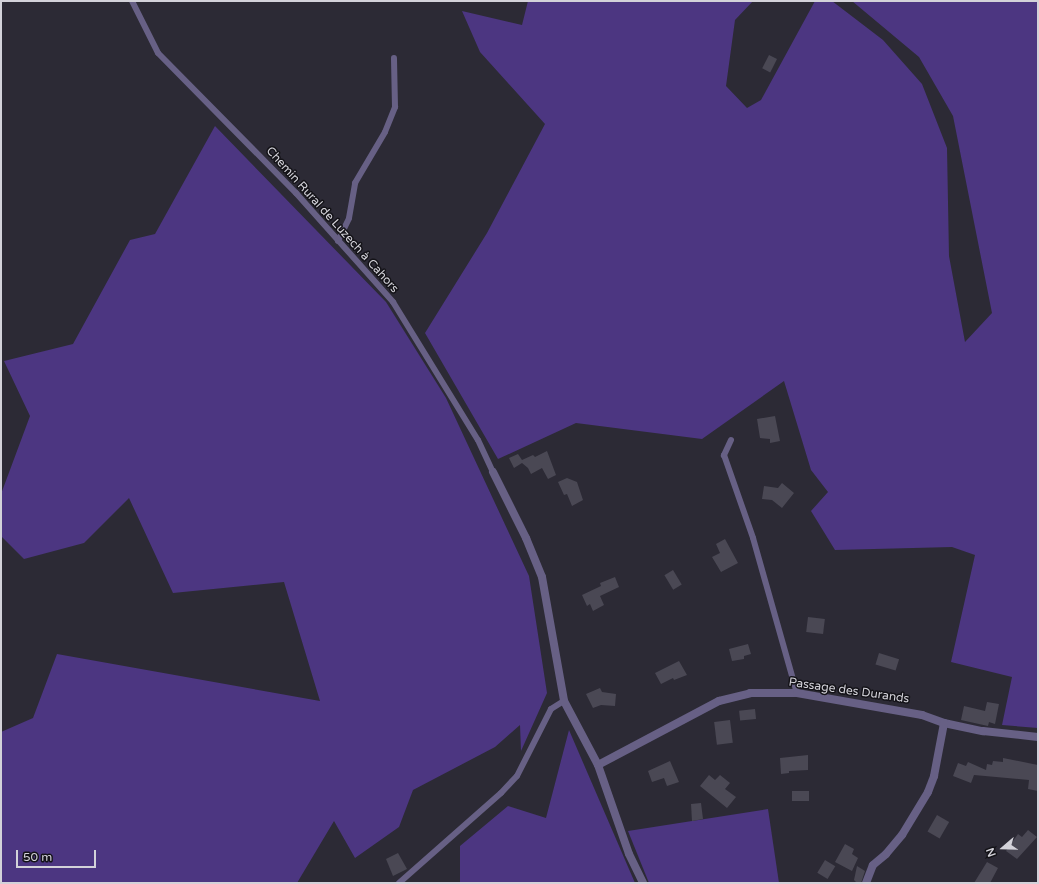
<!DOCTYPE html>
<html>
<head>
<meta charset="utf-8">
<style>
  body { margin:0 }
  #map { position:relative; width:1039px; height:884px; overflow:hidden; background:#2c2a35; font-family:"Varela Round",sans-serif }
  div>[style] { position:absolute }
  .green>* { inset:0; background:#4c3681 }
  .building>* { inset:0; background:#4a4854; transform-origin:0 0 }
  .lane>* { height:6px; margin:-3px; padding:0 3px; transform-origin:3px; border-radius:3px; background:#676085 }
  .street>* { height:8px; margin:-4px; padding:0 4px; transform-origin:4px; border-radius:4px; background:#676085 }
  span { translate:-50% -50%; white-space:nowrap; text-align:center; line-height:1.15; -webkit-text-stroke:3px #141318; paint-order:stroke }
  .street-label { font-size:12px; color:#d3d2d9 }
  .frame { position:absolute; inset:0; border:2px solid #d3d2d9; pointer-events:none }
  .north { position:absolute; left:983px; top:828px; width:40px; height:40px; -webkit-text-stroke:3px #141318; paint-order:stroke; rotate:250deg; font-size:11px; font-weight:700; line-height:16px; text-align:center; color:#d3d2d9 }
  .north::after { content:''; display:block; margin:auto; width:14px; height:18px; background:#d3d2d9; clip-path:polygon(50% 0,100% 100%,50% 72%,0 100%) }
  .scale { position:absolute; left:16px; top:850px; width:80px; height:18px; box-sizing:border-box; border:2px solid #d3d2d9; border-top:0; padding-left:5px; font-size:12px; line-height:14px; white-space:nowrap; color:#d3d2d9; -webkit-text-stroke:3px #141318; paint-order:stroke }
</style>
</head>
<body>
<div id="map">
  <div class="green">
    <div style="clip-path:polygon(528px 1px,753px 1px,735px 20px,726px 86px,747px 108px,761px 100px,815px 1px,832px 1px,883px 40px,922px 84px,947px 148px,949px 256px,965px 342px,992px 313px,953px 116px,919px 57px,852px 1px,1038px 1px,1038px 728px,1002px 725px,1012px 677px,951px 662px,975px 555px,952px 547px,835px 550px,811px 511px,828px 492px,811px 470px,784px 381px,702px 439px,576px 423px,498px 459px,425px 333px,487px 233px,545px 124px,480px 52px,462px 11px,522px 25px)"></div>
    <div style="clip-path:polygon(215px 126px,386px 302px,446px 398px,529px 576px,547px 693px,521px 751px,520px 725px,495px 747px,413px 790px,399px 827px,355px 858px,334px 821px,297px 883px,1px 883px,1px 732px,33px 718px,57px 654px,320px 701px,284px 582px,173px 593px,129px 498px,84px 543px,24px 559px,1px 536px,1px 494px,30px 416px,4px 361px,73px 344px,130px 240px,155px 234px)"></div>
    <div style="clip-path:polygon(569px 730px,635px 883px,460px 883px,460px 846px,508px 806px,546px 818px)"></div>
    <div style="clip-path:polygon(768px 809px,779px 883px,649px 883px,628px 831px)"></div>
  </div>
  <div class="building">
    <div style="left:769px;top:55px;width:9px;height:15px;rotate:27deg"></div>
    <div style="clip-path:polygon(775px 416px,780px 441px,770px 443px,770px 439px,760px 438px,757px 419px)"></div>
    <div style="clip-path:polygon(547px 451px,556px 475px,548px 479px,542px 468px,531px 474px,528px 468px,522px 463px,514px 468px,509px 458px,518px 454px,522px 460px,533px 455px,535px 457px)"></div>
    <div style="clip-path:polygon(567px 478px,577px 482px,583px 500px,572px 506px,567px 494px,564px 495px,558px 482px)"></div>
    <div style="clip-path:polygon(782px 483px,794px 493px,782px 508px,772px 500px,762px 499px,764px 486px,778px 488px)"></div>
    <div style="clip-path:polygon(725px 539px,738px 563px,721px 572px,712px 557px,720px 553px,716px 544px)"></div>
    <div style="left:673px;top:570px;width:17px;height:10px;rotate:59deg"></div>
    <div style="clip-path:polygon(615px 577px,619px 587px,600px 596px,604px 605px,593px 611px,590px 604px,587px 606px,582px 595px,601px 586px,600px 583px)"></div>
    <div style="left:808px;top:617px;width:17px;height:15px;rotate:7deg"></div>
    <div style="clip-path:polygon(748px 644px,751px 654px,744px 656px,744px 659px,732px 661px,729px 649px)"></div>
    <div style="left:879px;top:653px;width:21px;height:12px;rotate:17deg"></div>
    <div style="clip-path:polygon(679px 661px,687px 675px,674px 680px,673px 678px,661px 684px,655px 673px)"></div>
    <div style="clip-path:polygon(600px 688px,602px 692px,616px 694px,615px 706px,601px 705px,593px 708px,586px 694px)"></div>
    <div style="clip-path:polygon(987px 702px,999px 704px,995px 724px,989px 722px,988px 726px,961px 720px,964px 706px,985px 711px)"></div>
    <div style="left:755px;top:709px;width:10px;height:16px;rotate:84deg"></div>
    <div style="left:730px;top:720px;width:23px;height:16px;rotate:83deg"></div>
    <div style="clip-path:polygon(808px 755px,808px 770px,789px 771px,789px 773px,781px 774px,780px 758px)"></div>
    <div style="clip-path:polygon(1003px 758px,1038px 765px,1038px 791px,1028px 789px,1029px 780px,974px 775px,971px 783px,953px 776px,958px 763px,966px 766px,968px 762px,986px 770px,987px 764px,992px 765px,993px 761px,1003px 762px)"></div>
    <div style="clip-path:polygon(670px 761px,679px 782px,667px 786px,664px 778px,652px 782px,648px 771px)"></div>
    <div style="clip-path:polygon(709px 775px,715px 780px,720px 775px,730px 783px,725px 789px,736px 797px,727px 808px,700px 786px)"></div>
    <div style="left:809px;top:791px;width:10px;height:17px;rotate:90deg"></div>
    <div style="clip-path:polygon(701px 803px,703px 819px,692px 821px,691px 804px)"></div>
    <div style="left:937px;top:815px;width:14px;height:19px;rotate:30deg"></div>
    <div style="clip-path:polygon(1028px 830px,1037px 837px,1017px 859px,1006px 851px,1018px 834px,1022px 837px)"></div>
    <div style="clip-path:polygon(845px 844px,854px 849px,852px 854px,858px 858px,852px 871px,835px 862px)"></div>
    <div style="clip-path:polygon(398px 853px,407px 869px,393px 876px,386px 859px)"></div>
    <div style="left:825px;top:860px;width:12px;height:15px;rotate:31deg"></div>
    <div style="clip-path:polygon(987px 862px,998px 868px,990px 883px,974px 883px)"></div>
    <div style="clip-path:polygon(857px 866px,865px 871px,861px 883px,857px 883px,854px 880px)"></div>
  </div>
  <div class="lane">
    <div style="left:132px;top:1px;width:58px;rotate:63.4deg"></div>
    <div style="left:158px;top:53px;width:197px;rotate:45.4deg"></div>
    <div style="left:296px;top:193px;width:146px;rotate:48.3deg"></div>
    <div style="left:393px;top:302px;width:162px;rotate:58.4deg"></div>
    <div style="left:478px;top:440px;width:35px;rotate:65deg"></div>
    <div style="left:338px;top:241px;width:25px;rotate:-64deg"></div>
    <div style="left:349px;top:218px;width:36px;rotate:-80deg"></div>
    <div style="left:355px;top:183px;width:59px;rotate:-59.5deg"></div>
    <div style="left:385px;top:132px;width:27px;rotate:-68deg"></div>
    <div style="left:395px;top:107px;width:49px;rotate:-91.2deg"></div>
    <div style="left:731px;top:440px;width:17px;rotate:115deg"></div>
    <div style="left:724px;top:455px;width:88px;rotate:70.7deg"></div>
    <div style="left:753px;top:538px;width:161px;rotate:74.2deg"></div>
    <div style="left:399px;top:883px;width:136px;rotate:-41.4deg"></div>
    <div style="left:501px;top:793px;width:23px;rotate:-47deg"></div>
    <div style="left:517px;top:776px;width:75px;rotate:-63.1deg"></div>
    <div style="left:551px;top:709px;width:15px;rotate:-32deg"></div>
  </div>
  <div class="street">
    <div style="left:493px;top:472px;width:74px;rotate:63.4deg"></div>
    <div style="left:526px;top:538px;width:42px;rotate:67.7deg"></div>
    <div style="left:542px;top:577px;width:126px;rotate:79.9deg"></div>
    <div style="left:564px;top:701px;width:72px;rotate:62deg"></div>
    <div style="left:598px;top:765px;width:94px;rotate:70.8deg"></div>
    <div style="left:629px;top:854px;width:32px;rotate:64deg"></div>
    <div style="left:598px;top:765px;width:137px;rotate:-27.9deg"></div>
    <div style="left:719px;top:701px;width:32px;rotate:-14deg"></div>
    <div style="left:750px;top:693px;width:47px"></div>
    <div style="left:797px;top:693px;width:127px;rotate:10deg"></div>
    <div style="left:922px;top:715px;width:23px;rotate:20deg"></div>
    <div style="left:944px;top:723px;width:40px;rotate:12deg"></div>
    <div style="left:983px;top:731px;width:55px;rotate:6.2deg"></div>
    <div style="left:866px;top:883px;width:19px;rotate:-69deg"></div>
    <div style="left:873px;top:865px;width:17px;rotate:-40deg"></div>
    <div style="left:886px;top:854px;width:25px;rotate:-50deg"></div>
    <div style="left:902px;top:835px;width:50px;rotate:-58.8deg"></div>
    <div style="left:928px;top:792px;width:17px;rotate:-69deg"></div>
    <div style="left:934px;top:776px;width:54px;rotate:-79.3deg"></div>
  </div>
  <div class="street-label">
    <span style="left:332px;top:220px;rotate:48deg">Chemin Rural de Luzech à Cahors</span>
    <span style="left:849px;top:691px;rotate:8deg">Passage des Durands</span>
  </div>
  <div class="frame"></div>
  <div class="north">N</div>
  <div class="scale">50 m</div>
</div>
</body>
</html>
